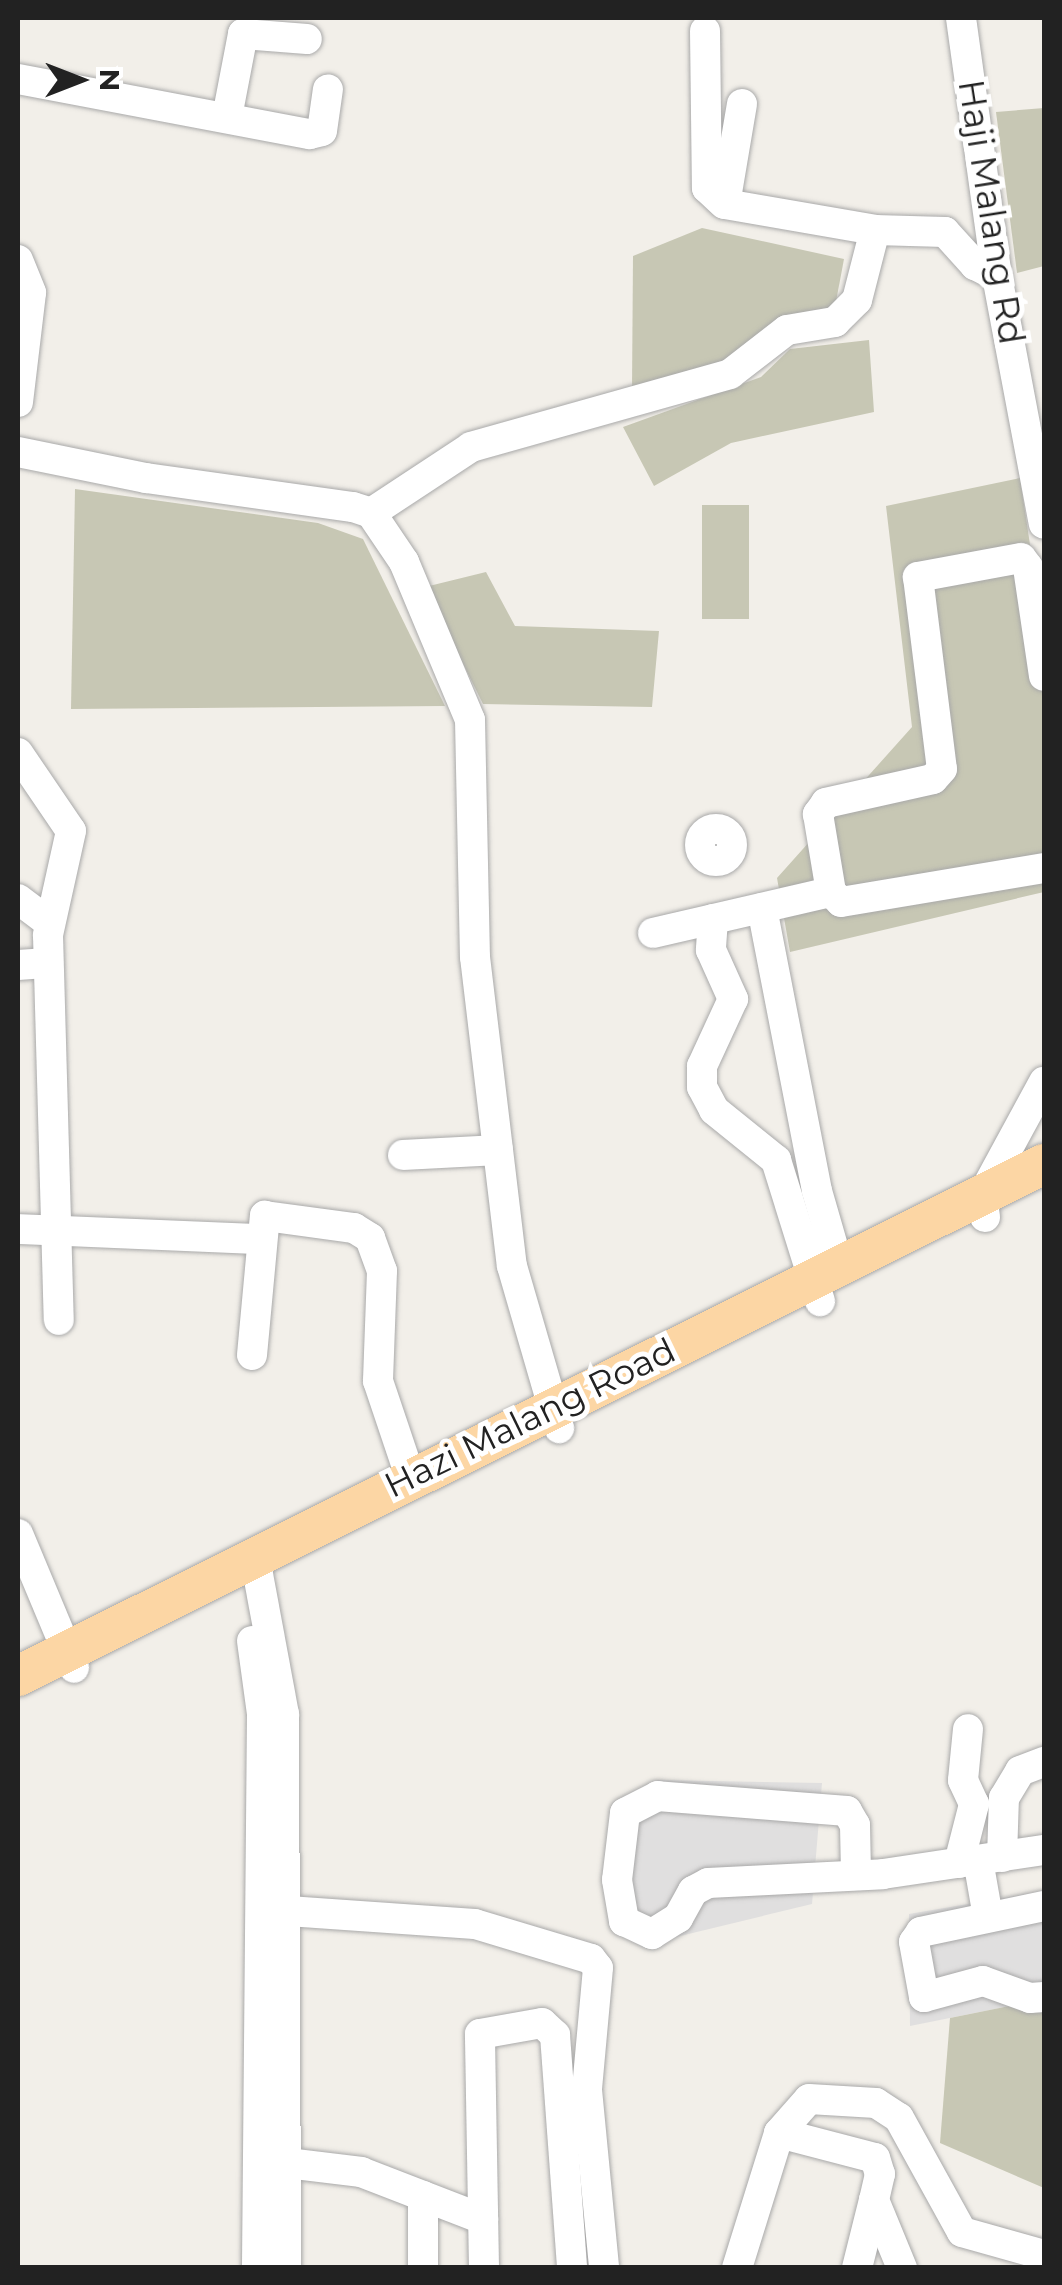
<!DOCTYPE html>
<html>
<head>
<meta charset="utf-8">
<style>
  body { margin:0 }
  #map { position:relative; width:1062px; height:2285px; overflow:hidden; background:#f2efe9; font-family:Montserrat,sans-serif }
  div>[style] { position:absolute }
  .residential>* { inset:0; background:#e0dfdf }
  .construction>* { inset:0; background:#c7c7b4; transform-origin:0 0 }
  .roads { filter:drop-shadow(0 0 2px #a9a9a9) drop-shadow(0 0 2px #a9a9a9) }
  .minor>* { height:30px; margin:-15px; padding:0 15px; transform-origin:15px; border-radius:15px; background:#fff }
  .minor>.ring { margin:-15px; padding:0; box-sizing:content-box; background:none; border:30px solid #fff; border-radius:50% }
  .major>* { height:40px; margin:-20px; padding:0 20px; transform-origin:20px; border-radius:20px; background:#fcd6a4 }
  span { translate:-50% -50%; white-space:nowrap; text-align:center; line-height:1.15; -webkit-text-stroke:10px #fff; paint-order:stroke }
  .street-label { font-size:35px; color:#222 }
  .frame { position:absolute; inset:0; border:20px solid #222; pointer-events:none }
  .north { position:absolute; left:30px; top:30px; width:100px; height:100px; -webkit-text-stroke:8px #fff; paint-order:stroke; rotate:90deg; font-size:28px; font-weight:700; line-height:40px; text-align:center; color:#222 }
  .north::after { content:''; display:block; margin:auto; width:35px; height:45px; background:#222; clip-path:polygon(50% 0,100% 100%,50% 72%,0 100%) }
</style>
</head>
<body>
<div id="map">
  <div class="residential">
    <div style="clip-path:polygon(658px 1780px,822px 1783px,812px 1904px,647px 1944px,619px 1921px,621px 1805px)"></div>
    <div style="clip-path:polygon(1044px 1891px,1044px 1999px,910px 2026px,909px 1914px)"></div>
  </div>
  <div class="construction">
    <div style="clip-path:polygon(1044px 108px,1044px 266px,1017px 273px,996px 112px)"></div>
    <div style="clip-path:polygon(702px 228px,844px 259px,834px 312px,742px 355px,632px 389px,633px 256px)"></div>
    <div style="clip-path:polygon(869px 340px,874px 412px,731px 443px,654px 486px,623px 427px,761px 377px,790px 349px)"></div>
    <div style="clip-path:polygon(1020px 478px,1044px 638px,1044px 892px,790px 952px,777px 878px,912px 727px,886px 506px)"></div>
    <div style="clip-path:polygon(75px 489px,318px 523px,363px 539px,445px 706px,71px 709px)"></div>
    <div style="left:702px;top:505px;width:47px;height:114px"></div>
    <div style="clip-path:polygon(486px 572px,515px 626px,659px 631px,652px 707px,483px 704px,425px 587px)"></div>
    <div style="clip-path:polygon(1044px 1999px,1044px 2188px,940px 2143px,950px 2018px)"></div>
  </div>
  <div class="roads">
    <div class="minor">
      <div style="left:961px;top:18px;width:260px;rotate:82.1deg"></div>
      <div style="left:997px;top:276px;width:252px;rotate:79.3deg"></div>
      <div style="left:705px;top:31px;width:157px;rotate:89.3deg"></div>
      <div style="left:707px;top:188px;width:23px;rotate:43deg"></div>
      <div style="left:18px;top:79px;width:297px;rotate:10.7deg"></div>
      <div style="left:310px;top:134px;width:12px;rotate:-14deg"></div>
      <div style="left:322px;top:131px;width:42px;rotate:-81.9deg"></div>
      <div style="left:742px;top:104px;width:101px;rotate:99.6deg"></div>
      <div style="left:725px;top:204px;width:152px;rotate:9.8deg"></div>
      <div style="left:875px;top:230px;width:70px;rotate:1.6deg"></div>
      <div style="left:945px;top:232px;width:45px;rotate:47.7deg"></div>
      <div style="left:975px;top:265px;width:25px;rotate:27deg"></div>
      <div style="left:227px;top:117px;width:85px;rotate:-79.1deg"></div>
      <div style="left:243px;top:34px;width:64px;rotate:4.5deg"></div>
      <div style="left:18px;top:260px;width:35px;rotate:68deg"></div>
      <div style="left:31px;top:293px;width:110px;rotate:96.8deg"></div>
      <div style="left:18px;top:452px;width:131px;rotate:11.5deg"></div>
      <div style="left:146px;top:478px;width:209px;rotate:8deg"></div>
      <div style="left:353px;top:507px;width:19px;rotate:18deg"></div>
      <div style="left:371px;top:513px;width:59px;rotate:56deg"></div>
      <div style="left:404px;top:562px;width:171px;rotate:67.3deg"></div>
      <div style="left:470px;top:720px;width:237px;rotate:88.8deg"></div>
      <div style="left:475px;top:957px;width:311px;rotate:83.2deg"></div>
      <div style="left:512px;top:1266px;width:169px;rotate:73.8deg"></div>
      <div style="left:371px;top:513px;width:120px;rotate:-33.4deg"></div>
      <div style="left:471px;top:447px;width:269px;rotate:-15.7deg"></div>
      <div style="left:730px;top:374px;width:72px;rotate:-37.7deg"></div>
      <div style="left:787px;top:330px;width:49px;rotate:-9.5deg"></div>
      <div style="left:835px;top:322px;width:31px;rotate:-45deg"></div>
      <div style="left:857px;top:300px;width:72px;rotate:-75.6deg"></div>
      <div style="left:1044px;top:676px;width:110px;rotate:-98.4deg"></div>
      <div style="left:1028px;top:567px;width:11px;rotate:-128deg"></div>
      <div style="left:1021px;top:558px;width:105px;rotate:169.5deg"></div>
      <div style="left:918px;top:577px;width:193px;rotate:82.9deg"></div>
      <div style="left:942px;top:769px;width:13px;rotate:132deg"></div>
      <div style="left:933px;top:779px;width:110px;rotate:167.4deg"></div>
      <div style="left:826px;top:803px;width:14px;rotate:126deg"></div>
      <div style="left:818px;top:814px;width:79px;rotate:80.5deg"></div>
      <div style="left:831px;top:892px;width:14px;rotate:45deg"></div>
      <div style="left:841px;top:902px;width:206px;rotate:-9.5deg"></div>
      <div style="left:18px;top:753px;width:94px;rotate:55.8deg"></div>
      <div style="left:71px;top:831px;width:107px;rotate:102.5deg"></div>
      <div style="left:48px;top:935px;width:385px;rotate:88.4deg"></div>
      <div class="ring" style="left:700px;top:829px;width:2px;height:2px"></div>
      <div style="left:18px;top:899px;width:39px;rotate:37deg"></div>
      <div style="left:762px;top:908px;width:288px;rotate:79deg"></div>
      <div style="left:817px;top:1191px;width:79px;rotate:73.9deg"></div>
      <div style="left:713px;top:919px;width:31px;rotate:94deg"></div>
      <div style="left:711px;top:950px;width:54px;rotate:65.8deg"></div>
      <div style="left:733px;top:999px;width:74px;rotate:114.8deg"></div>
      <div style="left:702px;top:1066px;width:21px;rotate:90deg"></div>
      <div style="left:702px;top:1087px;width:26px;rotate:62deg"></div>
      <div style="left:714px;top:1110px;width:80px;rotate:38.9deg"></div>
      <div style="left:776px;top:1160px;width:148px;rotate:72.7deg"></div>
      <div style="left:653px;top:933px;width:183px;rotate:-13deg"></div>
      <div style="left:18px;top:965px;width:30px;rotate:-4deg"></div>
      <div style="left:403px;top:1155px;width:95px;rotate:-3deg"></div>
      <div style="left:985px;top:1217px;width:21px;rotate:-98deg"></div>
      <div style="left:982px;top:1196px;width:130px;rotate:-61.5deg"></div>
      <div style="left:18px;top:1229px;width:241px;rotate:2.4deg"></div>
      <div style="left:252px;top:1355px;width:140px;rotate:-84.7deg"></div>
      <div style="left:265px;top:1216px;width:90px;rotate:7.7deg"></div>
      <div style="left:354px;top:1228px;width:19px;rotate:32deg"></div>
      <div style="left:370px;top:1238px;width:35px;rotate:70deg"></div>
      <div style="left:382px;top:1271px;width:110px;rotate:92.1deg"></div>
      <div style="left:378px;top:1381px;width:100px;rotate:71.4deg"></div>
      <div style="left:18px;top:1534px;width:145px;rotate:67.3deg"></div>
      <div style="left:255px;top:1558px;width:159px;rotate:79.5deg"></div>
      <div style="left:284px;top:1714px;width:554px;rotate:89.79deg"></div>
      <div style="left:252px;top:1641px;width:74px;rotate:82.2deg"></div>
      <div style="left:262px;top:1714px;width:554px;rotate:90.52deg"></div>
      <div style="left:1002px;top:1857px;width:59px;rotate:-88.1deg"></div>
      <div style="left:1004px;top:1798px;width:31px;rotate:-59deg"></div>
      <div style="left:1020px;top:1771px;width:26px;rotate:-21deg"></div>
      <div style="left:978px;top:1860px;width:58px;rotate:80deg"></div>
      <div style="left:959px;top:1863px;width:61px;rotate:-75.7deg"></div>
      <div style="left:974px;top:1804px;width:26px;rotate:-115deg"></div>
      <div style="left:963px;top:1780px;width:51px;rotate:-84.4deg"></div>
      <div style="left:856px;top:1873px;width:48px;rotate:-91.2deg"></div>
      <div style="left:855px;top:1825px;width:16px;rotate:-120deg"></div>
      <div style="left:847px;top:1811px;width:190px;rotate:-175.5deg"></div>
      <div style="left:658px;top:1796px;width:37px;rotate:153deg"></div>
      <div style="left:625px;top:1813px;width:67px;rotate:96.8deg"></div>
      <div style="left:617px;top:1880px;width:42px;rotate:80.3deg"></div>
      <div style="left:624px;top:1921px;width:31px;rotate:25deg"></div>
      <div style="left:652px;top:1934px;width:31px;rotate:-32deg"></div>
      <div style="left:678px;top:1918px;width:31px;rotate:-61deg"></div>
      <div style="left:693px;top:1891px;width:17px;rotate:-28deg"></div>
      <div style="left:708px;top:1883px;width:175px;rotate:-2.9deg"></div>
      <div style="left:883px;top:1874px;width:163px;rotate:-8.5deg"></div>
      <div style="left:1044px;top:1906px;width:126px;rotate:168.1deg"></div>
      <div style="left:921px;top:1932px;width:12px;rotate:125deg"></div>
      <div style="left:914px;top:1942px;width:56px;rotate:79.7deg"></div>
      <div style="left:924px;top:1997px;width:61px;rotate:-15.2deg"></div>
      <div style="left:983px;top:1981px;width:50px;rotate:19.9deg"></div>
      <div style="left:1030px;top:1998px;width:14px;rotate:-4deg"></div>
      <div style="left:288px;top:1911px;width:187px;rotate:4deg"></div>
      <div style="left:475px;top:1924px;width:121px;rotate:16.8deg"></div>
      <div style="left:591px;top:1959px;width:11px;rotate:52deg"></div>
      <div style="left:598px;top:1968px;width:122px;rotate:95.2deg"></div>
      <div style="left:587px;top:2090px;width:179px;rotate:84.5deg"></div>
      <div style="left:779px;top:2133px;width:99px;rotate:14.6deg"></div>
      <div style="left:875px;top:2158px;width:17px;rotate:73deg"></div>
      <div style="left:880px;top:2174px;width:27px;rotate:103deg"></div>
      <div style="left:874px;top:2200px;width:74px;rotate:67.6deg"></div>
      <div style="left:287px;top:2163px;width:75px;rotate:6.9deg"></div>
      <div style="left:361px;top:2172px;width:131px;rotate:21.1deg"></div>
      <div style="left:423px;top:2196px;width:72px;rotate:90deg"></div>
      <div style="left:484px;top:2268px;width:234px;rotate:-91deg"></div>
      <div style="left:480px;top:2034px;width:63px;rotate:-10.1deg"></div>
      <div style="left:542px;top:2023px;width:18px;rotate:43deg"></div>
      <div style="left:555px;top:2035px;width:234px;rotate:85.8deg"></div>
      <div style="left:737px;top:2268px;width:141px;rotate:-72.7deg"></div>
      <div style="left:779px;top:2133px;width:45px;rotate:-48.6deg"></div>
      <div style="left:809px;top:2099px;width:67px;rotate:3.4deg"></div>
      <div style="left:876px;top:2103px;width:27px;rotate:33deg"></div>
      <div style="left:899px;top:2118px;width:130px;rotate:61.1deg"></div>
      <div style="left:962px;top:2232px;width:85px;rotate:15.7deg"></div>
      <div style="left:857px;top:2268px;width:70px;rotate:-76deg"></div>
    </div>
    <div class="major">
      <div style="left:18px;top:1676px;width:1147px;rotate:-26.52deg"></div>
    </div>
  </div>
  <div class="street-label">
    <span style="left:991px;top:212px;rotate:81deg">Haji Malang Rd</span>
    <span style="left:530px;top:1418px;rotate:-26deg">Hazi Malang Road</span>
  </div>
  <div class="frame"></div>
  <div class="north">N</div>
</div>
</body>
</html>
